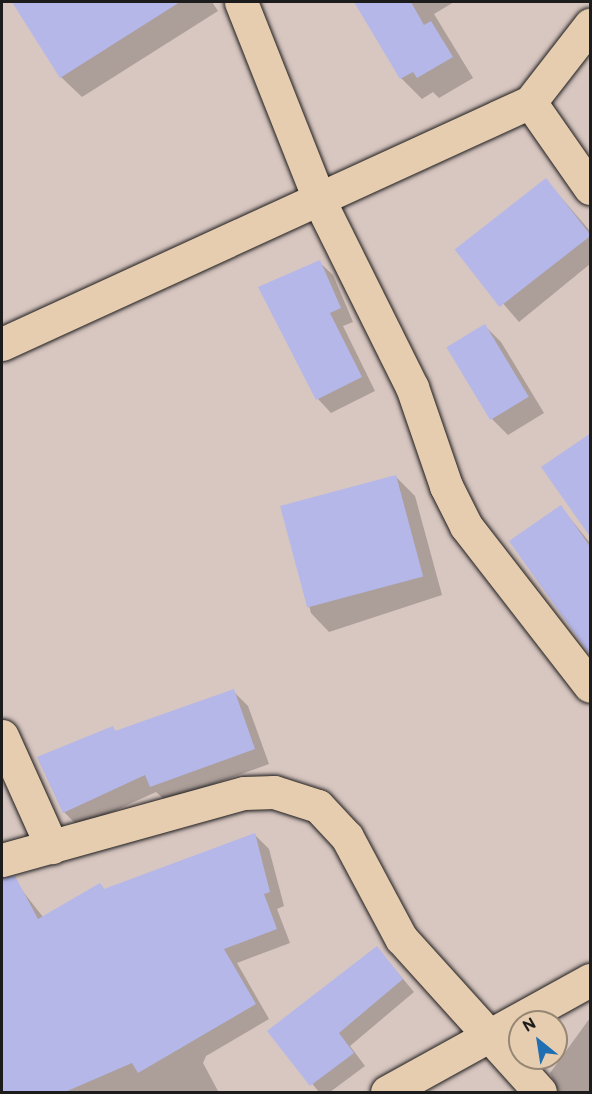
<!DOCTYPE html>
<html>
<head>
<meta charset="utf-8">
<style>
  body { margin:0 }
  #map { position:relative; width:592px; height:1094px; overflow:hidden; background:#d8c6c0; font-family:"Balsamiq Sans",sans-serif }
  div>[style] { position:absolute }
  .shadow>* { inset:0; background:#0003 }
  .building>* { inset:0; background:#b4b7e8; transform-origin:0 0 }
  .roads { filter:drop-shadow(0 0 2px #1c1c1c) drop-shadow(0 0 2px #1c1c1c) }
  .street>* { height:33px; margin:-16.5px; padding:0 16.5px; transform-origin:16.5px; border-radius:16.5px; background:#e7cdaf }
  .secondary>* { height:33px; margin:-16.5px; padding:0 16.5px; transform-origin:16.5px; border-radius:16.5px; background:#e7cdaf }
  span { translate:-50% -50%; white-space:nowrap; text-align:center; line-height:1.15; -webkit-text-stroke:5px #e7cdaf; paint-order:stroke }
  .frame { position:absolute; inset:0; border:3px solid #1c1c1c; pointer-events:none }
  .north { position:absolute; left:508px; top:1010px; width:60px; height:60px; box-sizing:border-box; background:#e7cdaf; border:2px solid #968674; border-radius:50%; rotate:330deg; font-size:16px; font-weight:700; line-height:24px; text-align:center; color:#1c1c1c }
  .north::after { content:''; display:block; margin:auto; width:21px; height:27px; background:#1f6fb2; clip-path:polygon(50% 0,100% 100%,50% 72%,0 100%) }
</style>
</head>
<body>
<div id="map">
  <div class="shadow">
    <div style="clip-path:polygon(14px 2px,212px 2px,218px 11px,82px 97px,61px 77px)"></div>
    <div style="clip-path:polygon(356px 2px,454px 2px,434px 14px,473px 78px,439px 98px,433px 92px,422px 99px,401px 78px)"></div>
    <div style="clip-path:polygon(546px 180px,590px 231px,590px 264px,519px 322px,459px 252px)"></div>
    <div style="clip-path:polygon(319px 262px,333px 275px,353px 322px,343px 326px,375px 391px,331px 413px,318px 399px,260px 287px)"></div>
    <div style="clip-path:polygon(485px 326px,501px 342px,544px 413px,508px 435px,492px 419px)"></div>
    <div style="clip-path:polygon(396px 477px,415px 496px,442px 595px,329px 632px,311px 613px,284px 512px)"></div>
    <div style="clip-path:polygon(561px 507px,590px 543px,590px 652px)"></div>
    <div style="clip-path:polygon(233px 691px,248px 706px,269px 764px,166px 801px,156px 792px,79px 827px,64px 812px,112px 728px,117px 732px)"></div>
    <div style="clip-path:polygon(255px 835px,269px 849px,284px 906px,277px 909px,290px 943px,237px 963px,269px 1019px,206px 1056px,203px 1063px,218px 1091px,2px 1092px,2px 1022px,41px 1005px,2px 929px,2px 899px,21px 889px,43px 917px,100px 884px,105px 890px)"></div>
    <div style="clip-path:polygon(377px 948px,414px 992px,350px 1046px,365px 1066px,330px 1092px,319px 1092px,269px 1031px)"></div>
    <div style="clip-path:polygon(590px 1018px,590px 1092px,559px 1092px,550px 1073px)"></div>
  </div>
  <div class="building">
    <div style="clip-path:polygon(12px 2px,180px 2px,60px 78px)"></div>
    <div style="clip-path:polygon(354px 2px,411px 2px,424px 25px,431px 21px,453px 57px,417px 78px,413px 72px,400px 79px)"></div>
    <div style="left:546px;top:178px;width:73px;height:116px;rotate:52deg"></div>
    <div style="clip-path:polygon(320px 260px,341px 308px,330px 313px,362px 377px,316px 400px,258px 287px)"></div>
    <div style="left:485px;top:324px;width:85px;height:45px;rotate:59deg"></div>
    <div style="clip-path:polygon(591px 433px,591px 538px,541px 467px)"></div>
    <div style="left:396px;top:475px;width:105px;height:120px;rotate:75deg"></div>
    <div style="clip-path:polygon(561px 505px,591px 548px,591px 656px,509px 541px)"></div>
    <div style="clip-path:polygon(234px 689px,255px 749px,150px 787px,145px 775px,63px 813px,37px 757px,113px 726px,115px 731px)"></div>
    <div style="clip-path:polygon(255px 833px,270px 892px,264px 894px,277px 929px,224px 949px,256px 1004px,138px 1073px,132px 1063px,65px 1092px,2px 1092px,2px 878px,15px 876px,38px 919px,100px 883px,104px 889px)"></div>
    <div style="clip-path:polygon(377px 946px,403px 979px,339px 1033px,354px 1053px,310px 1086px,267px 1031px)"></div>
  </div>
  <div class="roads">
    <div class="street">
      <div style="left:241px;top:2px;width:215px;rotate:68.4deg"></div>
      <div style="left:320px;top:202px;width:207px;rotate:63.6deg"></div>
      <div style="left:412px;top:387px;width:105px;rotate:71deg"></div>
      <div style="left:446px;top:486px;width:45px;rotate:63.4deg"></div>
      <div style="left:466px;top:526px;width:202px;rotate:52.2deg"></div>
      <div style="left:530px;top:102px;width:105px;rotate:55.1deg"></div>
      <div style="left:2px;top:344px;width:581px;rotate:-24.62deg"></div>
      <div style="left:530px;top:102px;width:98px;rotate:-52.1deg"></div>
      <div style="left:2px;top:736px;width:122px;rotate:65.8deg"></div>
      <div style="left:2px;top:860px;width:251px;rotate:-15.5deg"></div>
      <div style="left:244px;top:793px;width:30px;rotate:-2deg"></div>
      <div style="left:274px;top:792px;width:46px;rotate:17.7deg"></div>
      <div style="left:318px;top:806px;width:42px;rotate:46.9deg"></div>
      <div style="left:347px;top:837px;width:115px;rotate:61.9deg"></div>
      <div style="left:401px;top:938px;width:207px;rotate:47.9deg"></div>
    </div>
    <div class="secondary">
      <div style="left:387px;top:1092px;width:232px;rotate:-28.9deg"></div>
    </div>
  </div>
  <div class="frame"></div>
  <div class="north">N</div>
</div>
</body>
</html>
